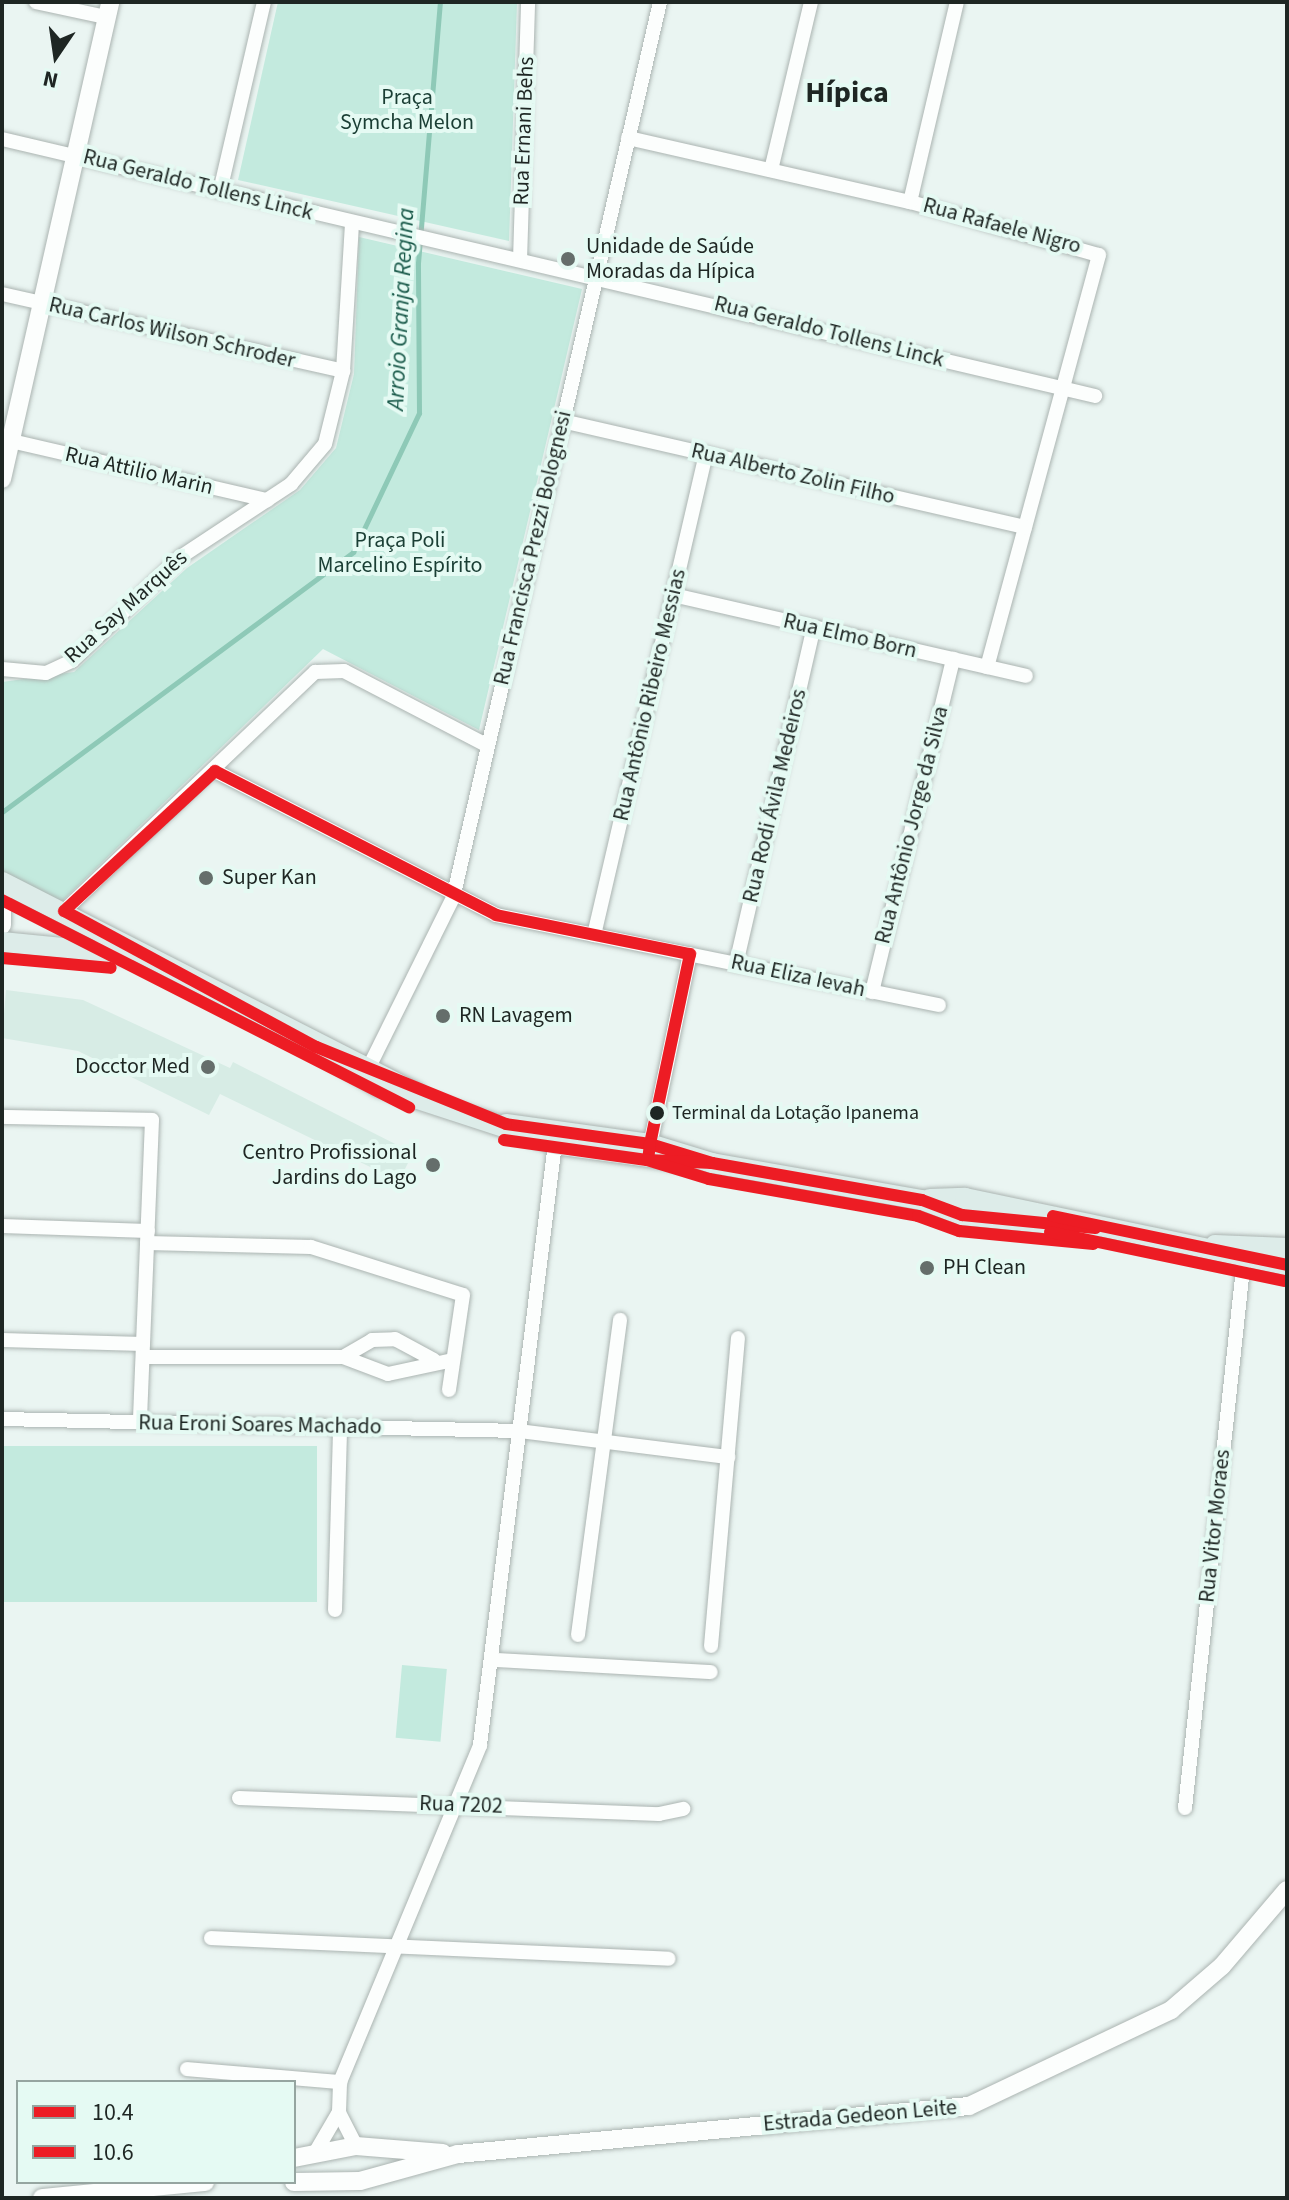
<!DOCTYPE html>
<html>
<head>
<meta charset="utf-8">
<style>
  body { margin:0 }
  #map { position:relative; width:1289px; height:2200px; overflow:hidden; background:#eaf5f2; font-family:"Source Sans 3",sans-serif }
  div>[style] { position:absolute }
  .built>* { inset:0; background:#d7ece5 }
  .green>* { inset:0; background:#c3eade; transform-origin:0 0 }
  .stream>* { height:5px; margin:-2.5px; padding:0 2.5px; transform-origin:2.5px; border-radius:2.5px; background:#8ec9b7 }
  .roads { filter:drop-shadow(0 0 2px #abb4b1) drop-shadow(0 0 2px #abb4b1) }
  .street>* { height:14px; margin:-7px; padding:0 7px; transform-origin:7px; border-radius:7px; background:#fcfefd }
  .secondary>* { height:18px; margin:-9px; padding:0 9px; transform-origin:9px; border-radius:9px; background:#fcfefd }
  .primary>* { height:20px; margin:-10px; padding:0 10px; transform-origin:10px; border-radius:10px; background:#ddece9 }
  .bus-1>* { height:12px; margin:-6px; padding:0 6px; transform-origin:6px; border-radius:6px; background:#ed1c24 }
  .bus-2>* { height:12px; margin:-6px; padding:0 6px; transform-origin:6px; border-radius:6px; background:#ed1c24 }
  .dots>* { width:22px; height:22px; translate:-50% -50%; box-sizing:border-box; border:4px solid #e5faf3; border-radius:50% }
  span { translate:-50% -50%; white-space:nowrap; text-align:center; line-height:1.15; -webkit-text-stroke:8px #e5faf3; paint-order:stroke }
  .bus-label { font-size:20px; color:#1e2623 }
  .left { translate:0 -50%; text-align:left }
  .park-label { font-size:22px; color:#1a3e34 }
  .street-label { font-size:22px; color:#1e2623 }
  .poi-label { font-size:22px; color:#1e2623 }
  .right { translate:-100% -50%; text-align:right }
  .water-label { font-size:24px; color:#165747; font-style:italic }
  .district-label { font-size:30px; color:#1e2623; font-weight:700 }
  .frame { position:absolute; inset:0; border:4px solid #1e2623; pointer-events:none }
  .legend { position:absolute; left:16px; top:2080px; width:280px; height:104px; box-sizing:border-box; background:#e5faf3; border:2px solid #95a5a0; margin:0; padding:10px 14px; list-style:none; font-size:24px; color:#1e2623 }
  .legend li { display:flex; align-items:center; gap:16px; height:40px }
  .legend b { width:40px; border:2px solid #95a5a0 }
  .north { position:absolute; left:16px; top:16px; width:80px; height:80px; -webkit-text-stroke:6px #e5faf3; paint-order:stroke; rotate:193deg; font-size:22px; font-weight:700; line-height:32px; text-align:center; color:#1e2623 }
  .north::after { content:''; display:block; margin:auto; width:28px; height:36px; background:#1e2623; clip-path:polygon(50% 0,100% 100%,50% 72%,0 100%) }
</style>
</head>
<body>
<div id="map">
  <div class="built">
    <div style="clip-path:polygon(6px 990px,83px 1000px,230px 1068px,233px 1062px,413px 1153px,399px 1181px,220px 1094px,209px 1115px,78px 1051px,2px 1038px)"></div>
  </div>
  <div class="green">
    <div style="clip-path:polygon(278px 2px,517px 2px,509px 241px,238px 180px)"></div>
    <div style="clip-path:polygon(359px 237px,582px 289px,479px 730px,323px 649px,60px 903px,2px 879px,2px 682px,74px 672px,187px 568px,300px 490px,336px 448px,354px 374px)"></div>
    <div style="left:2px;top:1446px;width:315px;height:156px"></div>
    <div style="left:402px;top:1665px;width:45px;height:73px;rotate:5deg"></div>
  </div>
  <div class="stream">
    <div style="left:2px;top:812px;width:437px;rotate:-36.5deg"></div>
    <div style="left:353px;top:552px;width:154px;rotate:-64.6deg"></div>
    <div style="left:419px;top:413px;width:150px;rotate:-90.4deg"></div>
    <div style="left:418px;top:263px;width:262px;rotate:-85.2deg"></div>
  </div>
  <div class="roads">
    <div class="street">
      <div style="left:36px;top:2px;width:72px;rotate:12.1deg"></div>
      <div style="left:628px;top:138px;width:289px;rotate:12.8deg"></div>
      <div style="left:910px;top:202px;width:196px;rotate:15.7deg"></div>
      <div style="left:1099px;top:255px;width:427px;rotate:105.2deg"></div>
      <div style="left:2px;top:139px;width:1123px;rotate:13.23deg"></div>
      <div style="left:771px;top:170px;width:173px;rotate:-76.6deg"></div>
      <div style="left:220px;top:191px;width:194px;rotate:-76.9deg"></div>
      <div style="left:910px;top:202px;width:205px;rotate:-76.8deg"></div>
      <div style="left:520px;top:260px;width:258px;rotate:-88.2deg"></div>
      <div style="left:2px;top:294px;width:350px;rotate:12.7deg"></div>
      <div style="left:562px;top:421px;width:475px;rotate:12.9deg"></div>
      <div style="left:11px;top:441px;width:263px;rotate:13deg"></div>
      <div style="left:673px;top:595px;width:362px;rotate:12.9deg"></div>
      <div style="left:2px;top:669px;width:44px;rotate:5.2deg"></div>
      <div style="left:46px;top:673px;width:29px;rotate:-25deg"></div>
      <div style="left:72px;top:661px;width:152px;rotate:-43.7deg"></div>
      <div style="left:182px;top:556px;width:131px;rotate:-33.4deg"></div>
      <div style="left:291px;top:484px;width:52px;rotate:-49.6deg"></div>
      <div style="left:325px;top:444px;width:75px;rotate:-76.1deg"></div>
      <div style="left:343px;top:371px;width:149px;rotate:-86.5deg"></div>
      <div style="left:215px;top:771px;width:316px;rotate:27.1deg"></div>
      <div style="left:496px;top:915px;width:452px;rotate:11.5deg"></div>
      <div style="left:64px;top:911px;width:347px;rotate:-43.6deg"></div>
      <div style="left:315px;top:672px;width:29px;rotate:-2deg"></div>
      <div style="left:344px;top:671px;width:162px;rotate:27.5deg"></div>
      <div style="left:594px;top:935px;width:494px;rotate:-76.9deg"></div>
      <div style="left:736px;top:964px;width:346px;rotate:-77deg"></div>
      <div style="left:872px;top:992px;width:343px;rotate:-76.3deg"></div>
      <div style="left:364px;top:1077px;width:200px;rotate:-63.6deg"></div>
      <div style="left:453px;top:898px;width:920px;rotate:-76.99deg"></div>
      <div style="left:2px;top:1117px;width:150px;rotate:1.1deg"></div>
      <div style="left:152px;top:1120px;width:302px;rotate:92.3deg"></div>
      <div style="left:649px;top:1150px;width:200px;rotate:-78.2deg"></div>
      <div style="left:2px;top:1226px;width:146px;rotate:2deg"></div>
      <div style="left:147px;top:1243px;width:164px;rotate:1.4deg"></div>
      <div style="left:311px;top:1247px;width:159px;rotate:17.5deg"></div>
      <div style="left:463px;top:1295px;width:96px;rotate:98.4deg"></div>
      <div style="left:2px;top:1340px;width:141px;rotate:1.6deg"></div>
      <div style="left:143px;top:1357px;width:200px"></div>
      <div style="left:343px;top:1357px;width:48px;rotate:20.7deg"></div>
      <div style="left:388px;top:1374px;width:66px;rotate:-12.2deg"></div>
      <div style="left:343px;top:1357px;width:34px;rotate:-30deg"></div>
      <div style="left:372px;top:1340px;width:23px;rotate:-2deg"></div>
      <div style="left:395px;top:1339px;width:44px;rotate:28.3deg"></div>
      <div style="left:2px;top:1419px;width:517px;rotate:1.33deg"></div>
      <div style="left:519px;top:1431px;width:211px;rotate:7.1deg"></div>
      <div style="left:335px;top:1610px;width:183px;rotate:-88.4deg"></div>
      <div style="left:578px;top:1635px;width:318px;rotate:-82.4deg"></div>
      <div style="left:711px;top:1646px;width:309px;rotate:-85deg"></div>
      <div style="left:495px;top:1660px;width:216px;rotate:3.2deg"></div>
      <div style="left:239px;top:1798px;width:420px;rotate:2.2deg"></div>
      <div style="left:659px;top:1814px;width:25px;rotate:-12deg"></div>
      <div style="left:1185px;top:1808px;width:562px;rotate:-83.87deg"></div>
      <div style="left:211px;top:1938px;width:458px;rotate:2.6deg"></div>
      <div style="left:187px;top:2069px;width:154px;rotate:4.9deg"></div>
      <div style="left:356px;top:2146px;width:38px;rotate:-117deg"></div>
      <div style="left:339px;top:2112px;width:30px;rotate:-88deg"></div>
      <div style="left:340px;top:2082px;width:365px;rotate:-67.4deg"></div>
      <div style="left:480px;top:1745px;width:614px;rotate:-82.89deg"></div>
      <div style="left:315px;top:2153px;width:48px;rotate:-59.7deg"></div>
    </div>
    <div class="secondary">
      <div style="left:2px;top:479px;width:489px;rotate:-77.2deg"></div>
      <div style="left:2px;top:892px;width:33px;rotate:90deg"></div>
      <div style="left:294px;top:2158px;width:63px;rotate:-11deg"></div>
      <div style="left:356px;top:2146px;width:87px;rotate:4.6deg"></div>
      <div style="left:294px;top:2182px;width:66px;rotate:-0.9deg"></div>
      <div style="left:360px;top:2181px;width:102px;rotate:-15.4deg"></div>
      <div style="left:458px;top:2154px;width:513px;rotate:-5.37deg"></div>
      <div style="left:969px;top:2106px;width:224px;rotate:-25.4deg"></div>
      <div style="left:1171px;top:2010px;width:67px;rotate:-40.8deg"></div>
      <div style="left:1222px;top:1966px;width:100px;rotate:-49.5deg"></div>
      <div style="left:42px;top:2198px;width:164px;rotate:-5.6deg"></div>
    </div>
    <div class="primary">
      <div style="left:2px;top:882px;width:465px;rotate:27deg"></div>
      <div style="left:2px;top:942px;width:124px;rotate:5.6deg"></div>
      <div style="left:322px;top:1052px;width:66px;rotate:31.3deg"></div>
      <div style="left:378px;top:1086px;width:186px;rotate:18.1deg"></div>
      <div style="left:555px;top:1144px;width:123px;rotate:7.9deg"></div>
      <div style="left:506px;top:1124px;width:145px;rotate:7.9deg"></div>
      <div style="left:650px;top:1144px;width:65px;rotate:17deg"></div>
      <div style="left:712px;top:1163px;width:213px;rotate:10deg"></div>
      <div style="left:922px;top:1200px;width:43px;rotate:20.6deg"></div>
      <div style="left:962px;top:1215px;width:134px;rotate:5.6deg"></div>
      <div style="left:930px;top:1199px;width:35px;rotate:-2deg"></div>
      <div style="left:965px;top:1198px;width:329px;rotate:11.8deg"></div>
      <div style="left:1215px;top:1245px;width:72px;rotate:2.4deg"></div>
    </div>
  </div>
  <div class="bus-1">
    <div style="left:215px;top:771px;width:316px;rotate:27.1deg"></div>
    <div style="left:496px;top:915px;width:198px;rotate:11.4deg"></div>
    <div style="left:690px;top:954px;width:194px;rotate:101.9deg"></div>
    <div style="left:650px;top:1144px;width:145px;rotate:-172.1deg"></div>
    <div style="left:506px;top:1124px;width:205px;rotate:-157.9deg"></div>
    <div style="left:316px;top:1047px;width:286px;rotate:-151.6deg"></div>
    <div style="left:64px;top:911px;width:206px;rotate:-42.8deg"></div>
    <div style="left:650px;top:1144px;width:65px;rotate:17deg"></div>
    <div style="left:650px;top:1144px;width:16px;rotate:97deg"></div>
    <div style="left:648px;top:1160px;width:64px;rotate:2.7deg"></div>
    <div style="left:712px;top:1163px;width:213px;rotate:10deg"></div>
    <div style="left:922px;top:1200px;width:43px;rotate:20.6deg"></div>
    <div style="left:962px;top:1215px;width:134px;rotate:5.6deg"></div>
    <div style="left:1053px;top:1216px;width:239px;rotate:11.8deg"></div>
  </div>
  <div class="bus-2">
    <div style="left:2px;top:900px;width:457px;rotate:27deg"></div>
    <div style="left:2px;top:958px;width:109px;rotate:5.2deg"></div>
    <div style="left:504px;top:1140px;width:144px;rotate:8deg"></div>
    <div style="left:647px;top:1160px;width:65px;rotate:17deg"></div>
    <div style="left:709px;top:1179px;width:212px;rotate:10deg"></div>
    <div style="left:918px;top:1216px;width:44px;rotate:20.1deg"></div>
    <div style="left:959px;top:1231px;width:135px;rotate:5.5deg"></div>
    <div style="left:1050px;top:1232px;width:239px;rotate:11.8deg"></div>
  </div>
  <div class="dots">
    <div style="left:568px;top:259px;background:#656e6b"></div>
    <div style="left:206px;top:878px;background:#656e6b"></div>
    <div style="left:443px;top:1016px;background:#656e6b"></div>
    <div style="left:208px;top:1067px;background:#656e6b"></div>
    <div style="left:657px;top:1113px;background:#1e2623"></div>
    <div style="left:433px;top:1165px;background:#656e6b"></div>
    <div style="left:927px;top:1268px;background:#656e6b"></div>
  </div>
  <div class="bus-label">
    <span class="left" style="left:672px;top:1113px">Terminal da Lotação Ipanema</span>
  </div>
  <div class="park-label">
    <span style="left:407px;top:110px">Praça<br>Symcha Melon</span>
    <span style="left:400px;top:553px">Praça Poli<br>Marcelino Espírito</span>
  </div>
  <div class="street-label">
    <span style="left:524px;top:131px;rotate:-88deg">Rua Ernani Behs</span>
    <span style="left:198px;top:185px;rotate:14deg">Rua Geraldo Tollens Linck</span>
    <span style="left:1002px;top:226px;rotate:15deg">Rua Rafaele Nigro</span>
    <span style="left:829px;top:332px;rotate:14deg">Rua Geraldo Tollens Linck</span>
    <span style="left:172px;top:333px;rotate:13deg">Rua Carlos Wilson Schroder</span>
    <span style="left:139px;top:471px;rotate:13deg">Rua Attilio Marin</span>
    <span style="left:793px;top:474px;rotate:13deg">Rua Alberto Zolin Filho</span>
    <span style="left:533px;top:548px;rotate:-77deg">Rua Francisca Prezzi Bolognesi</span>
    <span style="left:126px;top:607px;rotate:-42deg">Rua Say Marquês</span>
    <span style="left:850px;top:636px;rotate:13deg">Rua Elmo Born</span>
    <span style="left:650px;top:695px;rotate:-77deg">Rua Antônio Ribeiro Messias</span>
    <span style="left:775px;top:796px;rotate:-77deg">Rua Rodi Ávila Medeiros</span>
    <span style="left:912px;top:825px;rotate:-76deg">Rua Antônio Jorge da Silva</span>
    <span style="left:798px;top:976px;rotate:12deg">Rua Eliza Ievah</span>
    <span style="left:260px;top:1425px;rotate:1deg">Rua Eroni Soares Machado</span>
    <span style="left:1215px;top:1526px;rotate:-84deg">Rua Vitor Moraes</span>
    <span style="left:461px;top:1805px;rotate:2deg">Rua 7202</span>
    <span style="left:860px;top:2116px;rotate:-5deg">Estrada Gedeon Leite</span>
  </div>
  <div class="poi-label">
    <span class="left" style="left:586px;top:259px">Unidade de Saúde<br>Moradas da Hípica</span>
    <span class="left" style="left:222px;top:878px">Super Kan</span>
    <span class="left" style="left:459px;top:1016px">RN Lavagem</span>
    <span class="right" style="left:190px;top:1067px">Docctor Med</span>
    <span class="right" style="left:417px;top:1165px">Centro Profissional<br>Jardins do Lago</span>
    <span class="left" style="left:943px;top:1268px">PH Clean</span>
  </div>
  <div class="water-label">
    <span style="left:401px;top:309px;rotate:-87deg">Arroio Granja Regina</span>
  </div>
  <div class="district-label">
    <span style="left:847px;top:93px">Hípica</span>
  </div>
  <div class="frame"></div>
  <ul class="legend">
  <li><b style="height:10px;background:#ed1c24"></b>10.4</li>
  <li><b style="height:10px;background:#ed1c24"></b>10.6</li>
  </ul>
  <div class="north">N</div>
</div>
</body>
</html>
